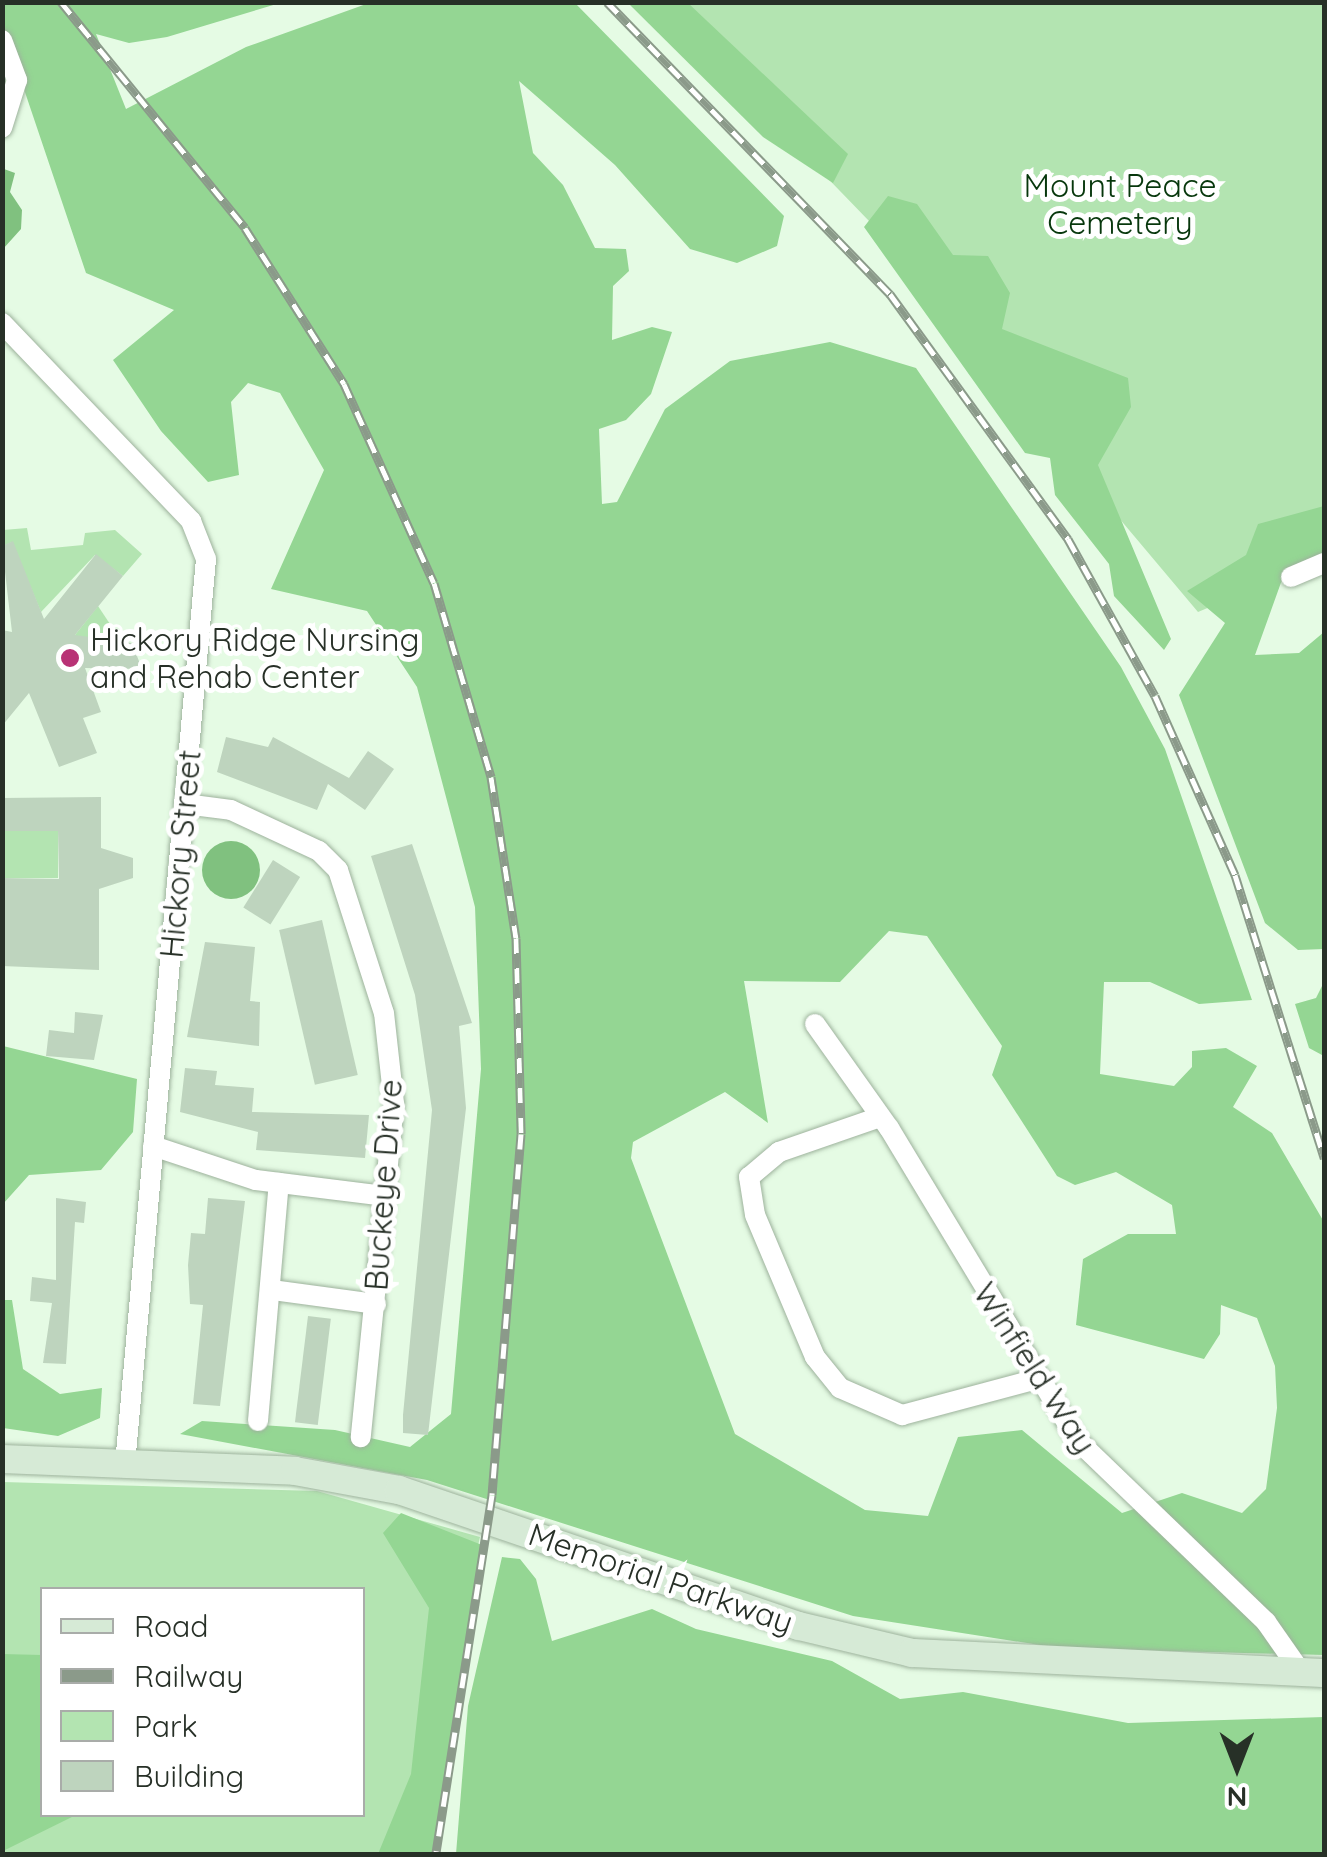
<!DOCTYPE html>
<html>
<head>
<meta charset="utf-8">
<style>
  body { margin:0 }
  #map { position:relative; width:1327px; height:1857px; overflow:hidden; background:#e5fbe4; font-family:Quicksand,sans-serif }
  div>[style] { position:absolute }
  .green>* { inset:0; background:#b3e4b1; transform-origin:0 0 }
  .forest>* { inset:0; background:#94d693 }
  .water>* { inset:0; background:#80c17f }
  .round { border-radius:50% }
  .building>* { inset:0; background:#bed4be; transform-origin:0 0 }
  .roads { filter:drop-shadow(0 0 2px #9db29c) drop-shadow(0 0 2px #9db29c) }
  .street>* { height:20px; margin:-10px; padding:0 10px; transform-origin:10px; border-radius:10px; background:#fff }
  .secondary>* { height:28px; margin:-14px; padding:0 14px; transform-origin:14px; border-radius:14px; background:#d6ead6 }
  .rail>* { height:9px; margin-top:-4.5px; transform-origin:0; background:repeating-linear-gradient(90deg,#fff 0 15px,#8b9a8a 0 30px); box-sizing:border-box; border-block:2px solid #8b9a8a }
  .dots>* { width:28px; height:28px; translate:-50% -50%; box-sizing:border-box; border:5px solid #fff; border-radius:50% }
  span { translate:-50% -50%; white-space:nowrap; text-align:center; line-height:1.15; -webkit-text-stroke:10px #fff; paint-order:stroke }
  .park-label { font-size:32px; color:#07370c }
  .poi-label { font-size:32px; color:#273027 }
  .left { translate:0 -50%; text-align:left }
  .street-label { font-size:32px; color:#273027 }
  .frame { position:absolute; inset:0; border:5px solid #273027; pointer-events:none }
  .legend { position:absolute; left:40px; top:1587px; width:325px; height:230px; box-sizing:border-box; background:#fff; border:2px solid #a9aca9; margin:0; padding:12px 18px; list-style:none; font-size:30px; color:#273027 }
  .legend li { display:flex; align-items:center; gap:20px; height:50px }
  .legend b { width:50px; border:2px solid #a9aca9 }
  .north { position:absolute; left:1187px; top:1717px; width:100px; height:100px; -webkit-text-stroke:8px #fff; paint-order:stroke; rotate:180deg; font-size:28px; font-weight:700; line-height:40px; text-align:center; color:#273027 }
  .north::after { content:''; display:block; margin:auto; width:35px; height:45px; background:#273027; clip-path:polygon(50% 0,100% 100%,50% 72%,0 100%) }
</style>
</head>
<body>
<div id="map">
  <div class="green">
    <div style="clip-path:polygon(658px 3px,1323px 3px,1324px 559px,1198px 612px,870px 222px)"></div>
    <div style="clip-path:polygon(27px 528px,31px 550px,83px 545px,85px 533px,115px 530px,142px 554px,123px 576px,95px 555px,41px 612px,12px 542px,3px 546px,3px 530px)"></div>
    <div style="clip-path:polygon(98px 606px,122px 642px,74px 645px,75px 635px)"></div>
    <div style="left:3px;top:831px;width:55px;height:47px"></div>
    <div style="clip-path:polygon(evenodd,3px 1482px,317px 1491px,480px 1537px,406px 1854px,3px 1854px,3px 1482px,42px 1590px,362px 1590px,362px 1814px,42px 1814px,42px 1590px)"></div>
  </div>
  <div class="forest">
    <div style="clip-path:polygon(evenodd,3px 3px,280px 3px,167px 37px,129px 43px,96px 34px,126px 109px,246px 47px,369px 3px,575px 3px,784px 216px,777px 246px,737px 263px,690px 249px,615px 165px,519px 81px,533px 153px,563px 185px,595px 248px,626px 249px,629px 271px,613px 286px,612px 340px,652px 327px,672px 332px,651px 394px,626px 420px,599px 429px,602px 504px,617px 502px,665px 409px,730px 361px,830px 342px,916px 368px,1121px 667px,1165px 749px,1252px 1000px,1199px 1004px,1150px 982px,1104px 982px,1100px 1074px,1174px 1086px,1192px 1067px,1192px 1051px,1226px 1048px,1257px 1066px,1233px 1107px,1272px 1133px,1324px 1222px,1324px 1655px,1059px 1648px,853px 1616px,427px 1480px,180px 1434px,202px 1421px,335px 1430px,410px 1447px,451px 1414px,481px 1069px,475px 907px,417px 687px,367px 611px,271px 589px,324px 470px,280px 393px,248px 383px,231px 402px,239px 475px,208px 482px,161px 431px,113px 360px,174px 310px,86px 273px,3px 27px,3px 3px,889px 931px,927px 936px,1002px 1046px,992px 1075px,1057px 1176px,1075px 1185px,1116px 1172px,1172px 1205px,1176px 1234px,1128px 1234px,1083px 1259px,1076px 1325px,1204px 1359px,1220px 1334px,1221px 1305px,1257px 1318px,1275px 1366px,1277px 1408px,1266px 1489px,1242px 1513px,1182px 1493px,1122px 1513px,1022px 1430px,958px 1437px,928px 1516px,865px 1510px,735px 1434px,631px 1158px,633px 1142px,725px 1092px,768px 1123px,744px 981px,840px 982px,889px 931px)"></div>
    <div style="clip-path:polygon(628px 3px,688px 3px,848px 154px,833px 183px,763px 137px)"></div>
    <div style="clip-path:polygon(888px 196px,917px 204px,953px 255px,988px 256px,1010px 293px,1002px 329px,1128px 378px,1131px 407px,1098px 465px,1171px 639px,1164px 650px,1114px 596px,1109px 564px,1055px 495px,1050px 458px,1025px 453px,864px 227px)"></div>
    <div style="clip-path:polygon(1324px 506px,1324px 559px,1283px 577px,1255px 655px,1299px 653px,1324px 632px,1324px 949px,1298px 950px,1265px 923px,1179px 695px,1225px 623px,1187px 591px,1246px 555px,1258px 524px)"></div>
    <div style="clip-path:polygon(1324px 982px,1324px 1054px,1322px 1055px,1309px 1048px,1295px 1004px,1316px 998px)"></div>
    <div style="clip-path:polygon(3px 1046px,137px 1079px,133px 1132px,101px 1170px,29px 1175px,3px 1204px)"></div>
    <div style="clip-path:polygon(3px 1300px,12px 1300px,23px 1369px,60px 1394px,102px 1388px,100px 1418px,58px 1436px,3px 1428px)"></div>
    <div style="clip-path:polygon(401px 1513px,482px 1545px,432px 1854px,378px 1854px,411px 1774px,429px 1608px,383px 1533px)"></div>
    <div style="clip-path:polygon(502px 1557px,520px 1559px,536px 1579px,552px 1641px,652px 1609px,696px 1629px,832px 1661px,900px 1699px,963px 1692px,1128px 1723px,1324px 1717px,1324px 1854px,456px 1854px,468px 1706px)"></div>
    <div style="clip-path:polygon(2px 1654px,42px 1655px,42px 1814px,76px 1815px,3px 1851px)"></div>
  </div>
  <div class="water">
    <div style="clip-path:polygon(4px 169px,15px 173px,10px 192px,22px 210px,21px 229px,3px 249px)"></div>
    <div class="round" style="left:202px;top:841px;width:58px;height:58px"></div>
  </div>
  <div class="building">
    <div style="clip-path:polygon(13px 541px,44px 619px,96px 554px,123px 576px,75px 635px,132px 643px,142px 669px,85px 668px,101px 712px,83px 718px,97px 753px,59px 767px,29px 693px,2px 726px,2px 630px,12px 632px,2px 546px)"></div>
    <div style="clip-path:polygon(226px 737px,268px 747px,273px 737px,349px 778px,368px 751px,394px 769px,365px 810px,328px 784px,317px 810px,217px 772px)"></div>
    <div style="clip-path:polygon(101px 797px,101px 848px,133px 858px,133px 878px,99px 889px,99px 970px,2px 966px,2px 878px,59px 879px,58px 831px,2px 831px,2px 798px)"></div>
    <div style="clip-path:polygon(412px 844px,472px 1023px,459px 1026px,466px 1108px,428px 1435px,403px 1433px,403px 1415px,432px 1110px,415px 995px,371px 856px)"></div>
    <div style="left:273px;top:860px;width:32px;height:56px;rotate:32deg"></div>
    <div style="left:322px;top:920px;width:159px;height:44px;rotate:77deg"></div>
    <div style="clip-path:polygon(205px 942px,255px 947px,250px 1001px,260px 1002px,259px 1046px,187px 1037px)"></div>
    <div style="clip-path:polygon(75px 1012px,103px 1015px,94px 1060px,46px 1056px,49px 1030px,74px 1033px)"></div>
    <div style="clip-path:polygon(185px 1068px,217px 1071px,215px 1085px,254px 1088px,252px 1112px,369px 1115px,365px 1158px,256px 1150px,258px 1132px,180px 1112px)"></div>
    <div style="clip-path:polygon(56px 1198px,86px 1202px,84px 1223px,75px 1222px,66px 1364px,43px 1363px,52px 1303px,30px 1301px,32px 1277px,56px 1280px)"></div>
    <div style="clip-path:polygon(208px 1198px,245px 1201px,220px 1406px,193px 1404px,203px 1305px,190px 1304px,188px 1265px,191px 1233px,205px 1234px)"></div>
    <div style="left:308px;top:1316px;width:23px;height:107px;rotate:7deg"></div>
  </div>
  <div class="roads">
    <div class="street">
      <div style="left:2px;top:40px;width:43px;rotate:69.4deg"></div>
      <div style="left:17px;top:80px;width:50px;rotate:107.4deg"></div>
      <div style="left:2px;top:323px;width:274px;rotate:46.3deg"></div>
      <div style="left:191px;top:521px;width:41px;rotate:68.5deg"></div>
      <div style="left:206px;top:559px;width:909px;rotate:95.11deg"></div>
      <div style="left:1291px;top:577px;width:36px;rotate:-23deg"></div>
      <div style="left:185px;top:804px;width:46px;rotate:7.4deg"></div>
      <div style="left:231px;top:810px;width:97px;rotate:25deg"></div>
      <div style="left:319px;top:851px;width:27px;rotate:45deg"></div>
      <div style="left:338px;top:870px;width:150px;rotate:72.2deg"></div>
      <div style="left:384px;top:1013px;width:92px;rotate:83.7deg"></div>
      <div style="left:394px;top:1104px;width:335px;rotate:95.7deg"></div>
      <div style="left:815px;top:1024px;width:128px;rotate:54.6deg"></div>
      <div style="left:889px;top:1128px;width:366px;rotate:58.9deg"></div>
      <div style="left:1078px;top:1441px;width:261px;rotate:43.9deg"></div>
      <div style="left:1266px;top:1622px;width:61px;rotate:55deg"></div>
      <div style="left:880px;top:1117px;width:107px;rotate:160.9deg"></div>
      <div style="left:779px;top:1152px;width:39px;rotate:140deg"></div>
      <div style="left:749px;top:1177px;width:38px;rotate:81deg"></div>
      <div style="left:755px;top:1215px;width:154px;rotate:67.1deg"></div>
      <div style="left:815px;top:1357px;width:40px;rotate:51deg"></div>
      <div style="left:840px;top:1388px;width:68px;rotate:23.5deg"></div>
      <div style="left:902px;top:1415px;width:140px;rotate:-14.9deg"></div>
      <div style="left:153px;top:1146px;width:108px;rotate:18.3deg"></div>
      <div style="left:256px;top:1180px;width:129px;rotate:7.1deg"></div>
      <div style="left:272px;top:1290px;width:105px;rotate:7.7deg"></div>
      <div style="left:258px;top:1421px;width:239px;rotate:-85deg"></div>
    </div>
    <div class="secondary">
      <div style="left:2px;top:1459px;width:293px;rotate:2.3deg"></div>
      <div style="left:295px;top:1471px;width:106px;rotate:10.4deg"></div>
      <div style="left:399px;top:1490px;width:422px;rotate:18.8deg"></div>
      <div style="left:799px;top:1626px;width:116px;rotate:13.4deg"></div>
      <div style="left:912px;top:1653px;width:412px;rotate:2.8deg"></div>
    </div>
  </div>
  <div class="rail">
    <div style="left:61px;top:2px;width:291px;rotate:50.8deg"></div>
    <div style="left:245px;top:228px;width:185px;rotate:57.6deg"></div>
    <div style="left:344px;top:384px;width:218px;rotate:65.7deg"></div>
    <div style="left:434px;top:583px;width:202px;rotate:73.6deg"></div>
    <div style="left:491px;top:777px;width:163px;rotate:81.2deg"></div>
    <div style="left:516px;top:938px;width:196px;rotate:88.5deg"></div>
    <div style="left:521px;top:1134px;width:362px;rotate:94.6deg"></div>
    <div style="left:492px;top:1495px;width:363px;rotate:98.9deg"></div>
    <div style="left:607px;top:2px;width:407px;rotate:45.9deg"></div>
    <div style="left:890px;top:294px;width:303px;rotate:54deg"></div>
    <div style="left:1068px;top:539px;width:179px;rotate:61deg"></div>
    <div style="left:1155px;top:696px;width:196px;rotate:65.9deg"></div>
    <div style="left:1235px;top:875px;width:297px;rotate:72.5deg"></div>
  </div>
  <div class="dots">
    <div style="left:70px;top:658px;background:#b83275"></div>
  </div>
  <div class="park-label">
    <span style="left:1120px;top:204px">Mount Peace<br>Cemetery</span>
  </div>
  <div class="poi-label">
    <span class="left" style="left:90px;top:658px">Hickory Ridge Nursing<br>and Rehab Center</span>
  </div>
  <div class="street-label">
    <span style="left:180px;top:854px;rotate:-85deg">Hickory Street</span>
    <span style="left:383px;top:1185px;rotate:-86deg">Buckeye Drive</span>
    <span style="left:1035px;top:1368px;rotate:57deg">Winfield Way</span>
    <span style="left:661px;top:1578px;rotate:19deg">Memorial Parkway</span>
  </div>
  <div class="frame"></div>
  <ul class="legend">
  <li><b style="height:12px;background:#d6ead6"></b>Road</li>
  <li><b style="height:12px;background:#8b9a8a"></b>Railway</li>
  <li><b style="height:28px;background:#b3e4b1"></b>Park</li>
  <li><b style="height:28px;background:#bed4be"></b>Building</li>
  </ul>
  <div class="north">N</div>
</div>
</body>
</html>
